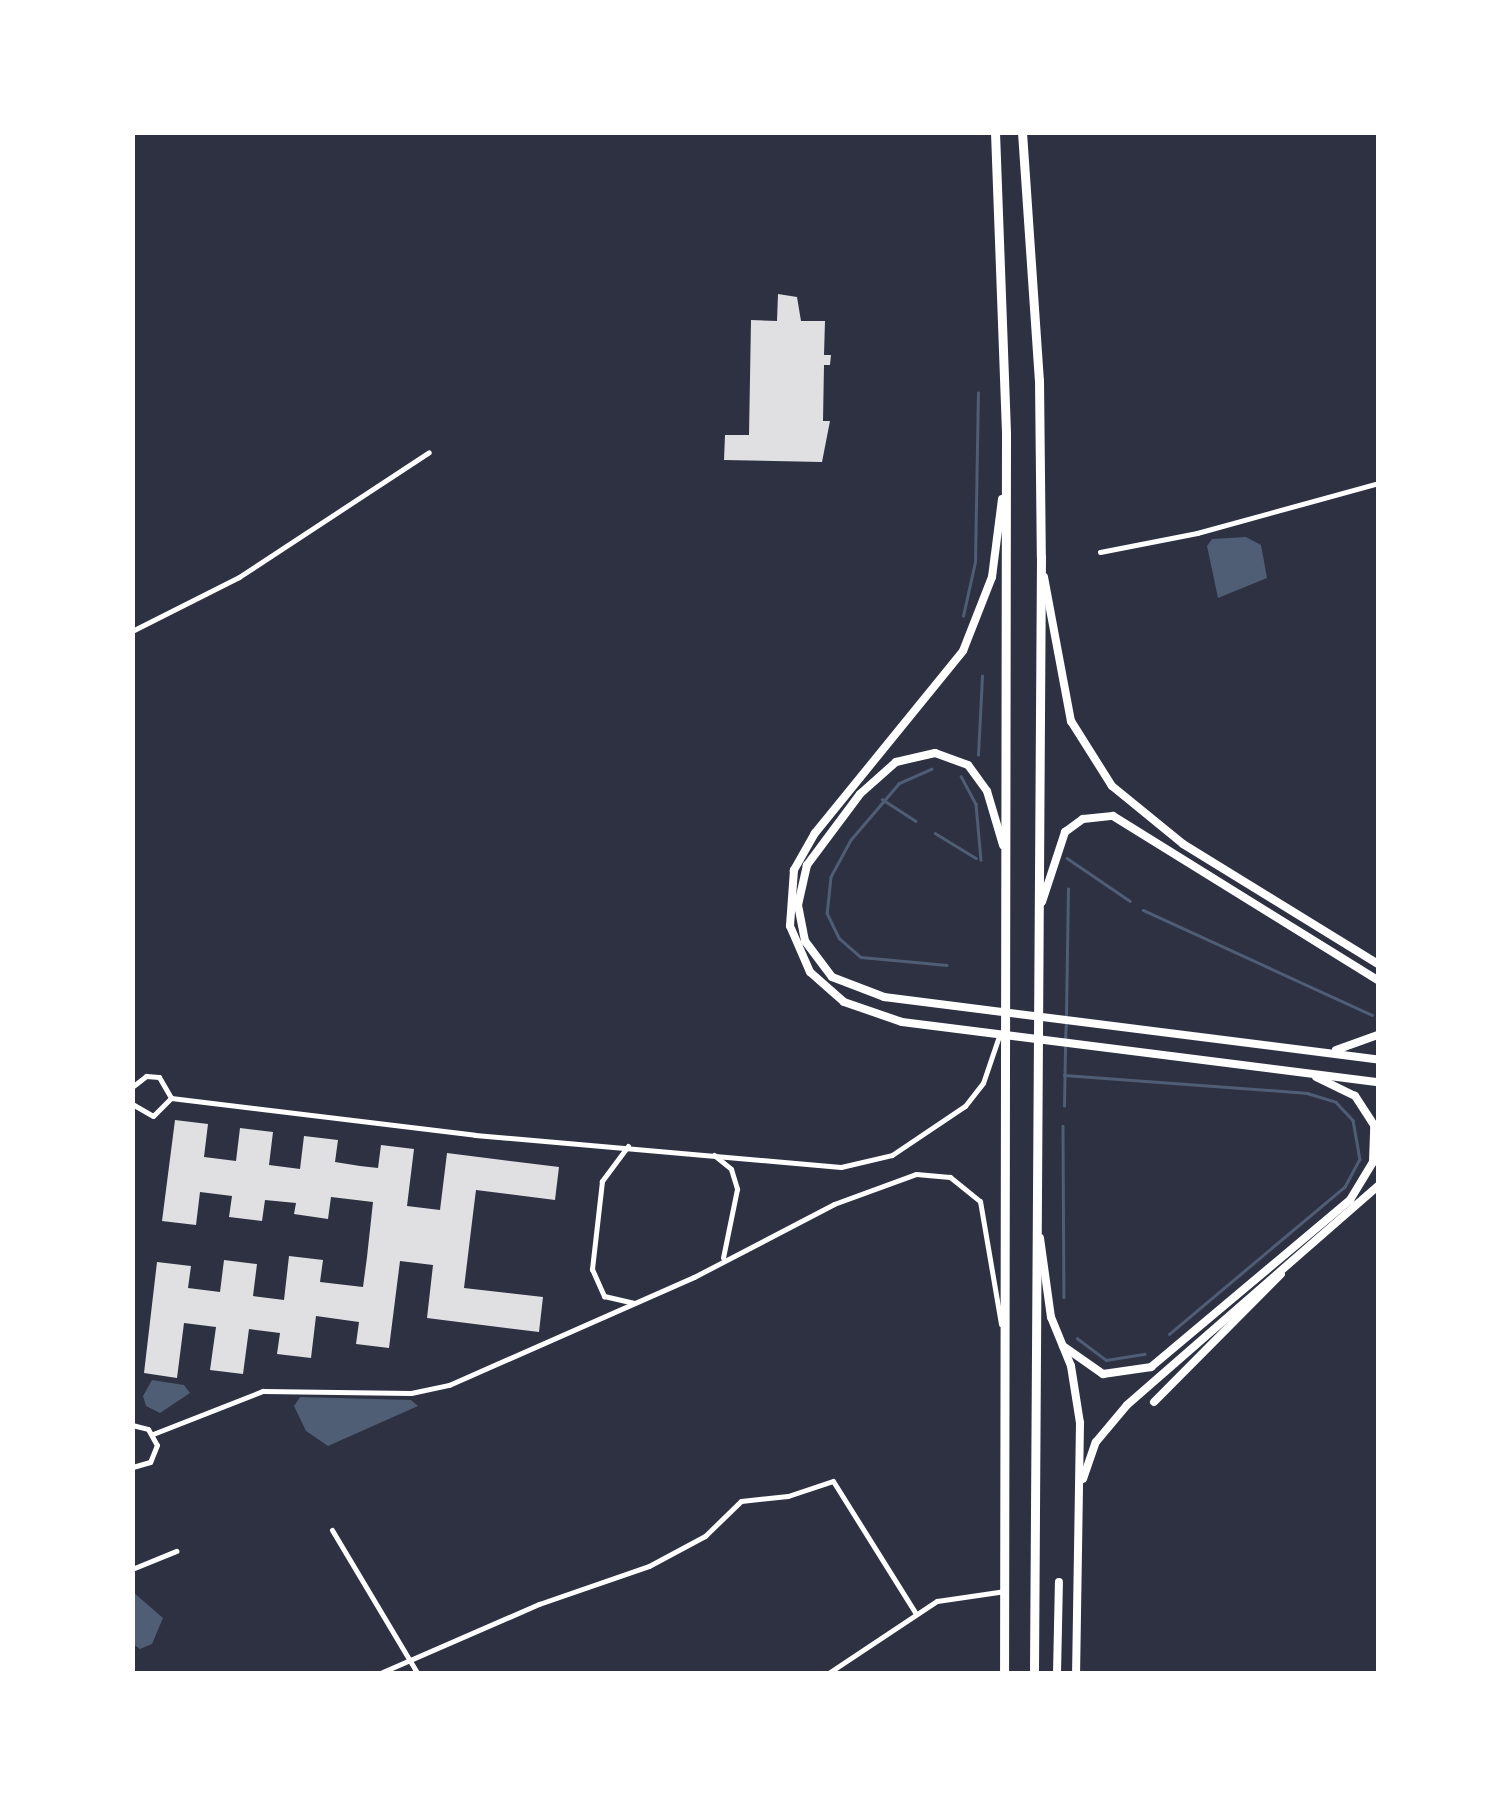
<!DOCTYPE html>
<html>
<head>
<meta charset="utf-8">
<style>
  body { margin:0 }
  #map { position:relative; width:1511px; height:1806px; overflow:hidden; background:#2d3142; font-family:"DM Sans",sans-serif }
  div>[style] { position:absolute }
  .water>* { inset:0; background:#4f5d75 }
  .stream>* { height:2.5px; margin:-1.25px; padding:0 1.25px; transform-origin:1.25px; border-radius:1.25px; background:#4f5d75 }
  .building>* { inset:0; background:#e0e0e3 }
  .minor>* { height:5px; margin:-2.5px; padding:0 2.5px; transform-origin:2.5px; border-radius:2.5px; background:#fff }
  .secondary>* { height:8px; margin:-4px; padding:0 4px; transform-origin:4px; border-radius:4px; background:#fff }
  .trunk>* { height:9px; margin:-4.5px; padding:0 4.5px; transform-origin:4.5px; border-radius:4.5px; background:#fff }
  span { translate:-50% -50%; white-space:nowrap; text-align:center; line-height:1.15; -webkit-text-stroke:10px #fff; paint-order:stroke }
  .frame { position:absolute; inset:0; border:135px solid #fff; pointer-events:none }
</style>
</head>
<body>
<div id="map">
  <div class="water">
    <div style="clip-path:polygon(1246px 537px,1261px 545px,1267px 578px,1218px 598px,1207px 546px,1212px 539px)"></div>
    <div style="clip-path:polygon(152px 1380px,184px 1385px,190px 1393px,160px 1413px,146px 1406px,143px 1396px)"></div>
    <div style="clip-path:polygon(300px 1397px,411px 1400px,418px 1406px,328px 1446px,306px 1431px,294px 1406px)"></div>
    <div style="clip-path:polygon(133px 1592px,163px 1618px,152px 1644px,140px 1649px,133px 1644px)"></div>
  </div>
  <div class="stream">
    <div style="left:963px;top:616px;width:55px;rotate:-77.5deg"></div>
    <div style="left:975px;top:562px;width:169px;rotate:-89deg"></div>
    <div style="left:978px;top:755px;width:79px;rotate:-87.1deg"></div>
    <div style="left:932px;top:769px;width:36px;rotate:156deg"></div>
    <div style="left:899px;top:784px;width:74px;rotate:130.6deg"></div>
    <div style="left:851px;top:840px;width:42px;rotate:118.4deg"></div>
    <div style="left:831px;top:877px;width:36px;rotate:96deg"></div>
    <div style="left:827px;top:913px;width:28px;rotate:64deg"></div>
    <div style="left:839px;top:938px;width:29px;rotate:41deg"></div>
    <div style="left:861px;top:957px;width:86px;rotate:5.3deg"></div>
    <div style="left:961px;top:776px;width:32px;rotate:62deg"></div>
    <div style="left:976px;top:804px;width:56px;rotate:84.9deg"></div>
    <div style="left:882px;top:799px;width:40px;rotate:32.9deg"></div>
    <div style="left:935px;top:833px;width:48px;rotate:31.4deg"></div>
    <div style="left:1067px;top:858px;width:76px;rotate:34.3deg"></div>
    <div style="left:1143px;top:910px;width:252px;rotate:24.6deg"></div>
    <div style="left:1066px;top:1015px;width:126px;rotate:-89.1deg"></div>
    <div style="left:1065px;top:1040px;width:17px;rotate:-87deg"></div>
    <div style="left:1064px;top:1075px;width:244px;rotate:4.2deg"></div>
    <div style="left:1307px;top:1093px;width:30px;rotate:17deg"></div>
    <div style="left:1336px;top:1102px;width:25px;rotate:47deg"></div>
    <div style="left:1353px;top:1120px;width:40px;rotate:80deg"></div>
    <div style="left:1360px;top:1159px;width:32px;rotate:118deg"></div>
    <div style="left:1345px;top:1187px;width:229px;rotate:140deg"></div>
    <div style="left:1064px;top:1106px;width:58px;rotate:-89deg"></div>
    <div style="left:1063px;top:1126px;width:171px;rotate:89.7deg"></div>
    <div style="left:1077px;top:1338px;width:36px;rotate:37deg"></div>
    <div style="left:1106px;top:1360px;width:39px;rotate:-9deg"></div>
  </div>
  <div class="building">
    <div style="clip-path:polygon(778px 294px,797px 297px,801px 321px,825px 321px,824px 355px,831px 355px,830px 365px,824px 365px,823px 421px,830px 421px,822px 462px,724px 460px,725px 435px,749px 435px,751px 320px,777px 321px)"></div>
    <div style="clip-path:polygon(175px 1120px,208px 1124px,204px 1157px,236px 1161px,240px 1128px,273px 1132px,269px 1165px,300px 1169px,304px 1136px,338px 1140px,335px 1162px,360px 1166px,378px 1168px,381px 1145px,414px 1149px,407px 1206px,440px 1210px,447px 1153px,559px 1167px,555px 1200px,476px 1190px,473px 1214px,464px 1288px,543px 1297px,539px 1332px,427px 1318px,433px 1265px,400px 1261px,389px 1348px,356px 1344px,359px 1322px,316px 1316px,311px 1358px,277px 1354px,280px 1333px,249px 1329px,243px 1374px,210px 1370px,216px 1327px,184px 1323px,177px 1378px,144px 1373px,157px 1262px,191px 1266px,188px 1288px,220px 1292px,224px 1260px,257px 1264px,253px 1296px,284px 1300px,289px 1256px,323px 1260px,320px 1282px,363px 1287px,367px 1257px,373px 1202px,331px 1197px,328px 1219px,294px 1214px,296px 1203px,265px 1200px,262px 1221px,229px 1217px,232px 1196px,200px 1192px,196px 1225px,162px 1221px)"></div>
  </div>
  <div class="minor">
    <div style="left:1100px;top:552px;width:99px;rotate:-11.1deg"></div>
    <div style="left:1197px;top:533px;width:188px;rotate:-15.4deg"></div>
    <div style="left:132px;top:631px;width:120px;rotate:-26.8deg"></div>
    <div style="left:239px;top:577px;width:227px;rotate:-33.3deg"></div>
    <div style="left:132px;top:1087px;width:18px;rotate:-38deg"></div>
    <div style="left:146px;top:1076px;width:13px;rotate:4deg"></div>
    <div style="left:159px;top:1077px;width:24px;rotate:60deg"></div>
    <div style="left:171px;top:1098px;width:25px;rotate:135deg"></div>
    <div style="left:153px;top:1116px;width:24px;rotate:-150deg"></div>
    <div style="left:171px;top:1098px;width:306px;rotate:6.9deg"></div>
    <div style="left:475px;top:1135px;width:367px;rotate:5deg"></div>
    <div style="left:841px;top:1167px;width:52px;rotate:-13.2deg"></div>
    <div style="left:892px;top:1155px;width:88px;rotate:-33.9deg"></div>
    <div style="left:965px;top:1106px;width:29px;rotate:-52deg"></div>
    <div style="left:983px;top:1083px;width:53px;rotate:-71.2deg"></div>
    <div style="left:628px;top:1146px;width:44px;rotate:126.6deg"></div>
    <div style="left:602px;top:1181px;width:89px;rotate:96.5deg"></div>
    <div style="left:592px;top:1269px;width:30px;rotate:66deg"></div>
    <div style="left:604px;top:1296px;width:31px;rotate:13deg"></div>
    <div style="left:714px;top:1155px;width:22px;rotate:39deg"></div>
    <div style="left:731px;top:1169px;width:21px;rotate:73deg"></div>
    <div style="left:737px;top:1189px;width:70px;rotate:101.5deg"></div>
    <div style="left:132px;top:1425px;width:16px;rotate:14deg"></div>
    <div style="left:148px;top:1429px;width:18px;rotate:61deg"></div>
    <div style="left:157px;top:1445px;width:18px;rotate:112deg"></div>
    <div style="left:150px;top:1462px;width:19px;rotate:164deg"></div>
    <div style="left:153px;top:1434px;width:118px;rotate:-21.4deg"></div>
    <div style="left:263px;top:1391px;width:148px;rotate:0.8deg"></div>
    <div style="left:411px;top:1393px;width:39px;rotate:-12deg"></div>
    <div style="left:449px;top:1385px;width:268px;rotate:-23.8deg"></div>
    <div style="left:694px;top:1277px;width:158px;rotate:-27.5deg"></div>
    <div style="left:834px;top:1204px;width:87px;rotate:-20.1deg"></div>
    <div style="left:916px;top:1174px;width:34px;rotate:5deg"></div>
    <div style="left:950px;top:1177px;width:38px;rotate:39deg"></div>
    <div style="left:980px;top:1201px;width:125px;rotate:80.3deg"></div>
    <div style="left:332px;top:1530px;width:168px;rotate:59.2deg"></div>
    <div style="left:132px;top:1569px;width:48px;rotate:-22.2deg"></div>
    <div style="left:378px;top:1674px;width:176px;rotate:-23.5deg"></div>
    <div style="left:539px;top:1604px;width:116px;rotate:-19.1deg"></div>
    <div style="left:649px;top:1566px;width:64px;rotate:-28.2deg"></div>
    <div style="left:705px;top:1536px;width:50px;rotate:-44.2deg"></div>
    <div style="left:741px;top:1501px;width:47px;rotate:-6.1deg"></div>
    <div style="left:788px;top:1496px;width:47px;rotate:-18.4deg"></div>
    <div style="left:833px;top:1481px;width:157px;rotate:58deg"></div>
    <div style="left:827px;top:1674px;width:132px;rotate:-33.6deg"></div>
    <div style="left:937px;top:1601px;width:69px;rotate:-8.4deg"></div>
  </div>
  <div class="secondary">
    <div style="left:1002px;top:499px;width:79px;rotate:97.3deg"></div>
    <div style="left:992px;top:577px;width:79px;rotate:111.4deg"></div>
    <div style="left:963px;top:651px;width:235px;rotate:129.1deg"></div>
    <div style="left:815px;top:833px;width:43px;rotate:119.6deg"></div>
    <div style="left:794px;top:870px;width:56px;rotate:94.1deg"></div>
    <div style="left:790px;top:926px;width:50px;rotate:66.5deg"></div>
    <div style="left:810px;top:972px;width:45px;rotate:41.4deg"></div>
    <div style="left:844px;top:1002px;width:61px;rotate:19deg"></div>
    <div style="left:902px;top:1022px;width:480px;rotate:7.2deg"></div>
    <div style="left:1044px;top:577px;width:147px;rotate:79.4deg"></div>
    <div style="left:1071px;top:721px;width:77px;rotate:57.8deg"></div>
    <div style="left:1112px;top:786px;width:92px;rotate:39.2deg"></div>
    <div style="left:1183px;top:844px;width:229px;rotate:31.6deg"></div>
    <div style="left:1003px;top:845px;width:56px;rotate:-106.5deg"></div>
    <div style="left:987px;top:791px;width:32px;rotate:-126deg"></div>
    <div style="left:968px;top:765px;width:35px;rotate:-160deg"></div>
    <div style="left:935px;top:753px;width:40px;rotate:167deg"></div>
    <div style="left:896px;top:762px;width:48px;rotate:138.4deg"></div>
    <div style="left:860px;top:794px;width:89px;rotate:126.7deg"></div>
    <div style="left:807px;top:865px;width:41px;rotate:102.7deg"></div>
    <div style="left:798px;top:905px;width:37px;rotate:79deg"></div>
    <div style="left:805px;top:941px;width:45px;rotate:53.1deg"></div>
    <div style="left:832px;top:977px;width:56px;rotate:21deg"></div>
    <div style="left:884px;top:997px;width:498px;rotate:7.2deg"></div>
    <div style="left:1042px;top:902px;width:74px;rotate:-71.8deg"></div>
    <div style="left:1065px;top:832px;width:22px;rotate:-36deg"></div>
    <div style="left:1083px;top:819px;width:30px;rotate:-6deg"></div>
    <div style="left:1113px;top:816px;width:312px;rotate:31.8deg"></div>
    <div style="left:1336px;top:1050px;width:45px;rotate:-19.7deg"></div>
    <div style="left:1040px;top:1238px;width:80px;rotate:82.1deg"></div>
    <div style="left:1051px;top:1317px;width:53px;rotate:67.8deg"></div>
    <div style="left:1071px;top:1366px;width:58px;rotate:81deg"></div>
    <div style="left:1080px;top:1423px;width:251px;rotate:90.9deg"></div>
    <div style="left:1063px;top:1346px;width:49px;rotate:35deg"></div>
    <div style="left:1103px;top:1374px;width:49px;rotate:-8.3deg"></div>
    <div style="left:1151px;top:1367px;width:260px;rotate:-40deg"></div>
    <div style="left:1350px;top:1200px;width:44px;rotate:-58.8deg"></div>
    <div style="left:1373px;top:1162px;width:37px;rotate:-88deg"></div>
    <div style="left:1374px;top:1125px;width:35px;rotate:-123deg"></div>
    <div style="left:1355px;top:1096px;width:43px;rotate:-154deg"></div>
    <div style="left:1154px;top:1402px;width:180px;rotate:-45.2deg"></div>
    <div style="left:1083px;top:1479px;width:39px;rotate:-71deg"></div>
    <div style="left:1096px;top:1442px;width:48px;rotate:-50deg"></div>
    <div style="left:1127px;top:1405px;width:333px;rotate:-41.1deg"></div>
    <div style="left:1057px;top:1674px;width:92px;rotate:-88.8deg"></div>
  </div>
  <div class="trunk">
    <div style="left:995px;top:132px;width:302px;rotate:87.9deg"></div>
    <div style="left:1006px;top:434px;width:1240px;rotate:90.09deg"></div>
    <div style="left:1022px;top:132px;width:249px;rotate:86.1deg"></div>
    <div style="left:1039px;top:380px;width:177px;rotate:89.4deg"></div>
    <div style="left:1041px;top:557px;width:1117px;rotate:90.36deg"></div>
  </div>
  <div class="frame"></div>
</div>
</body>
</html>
